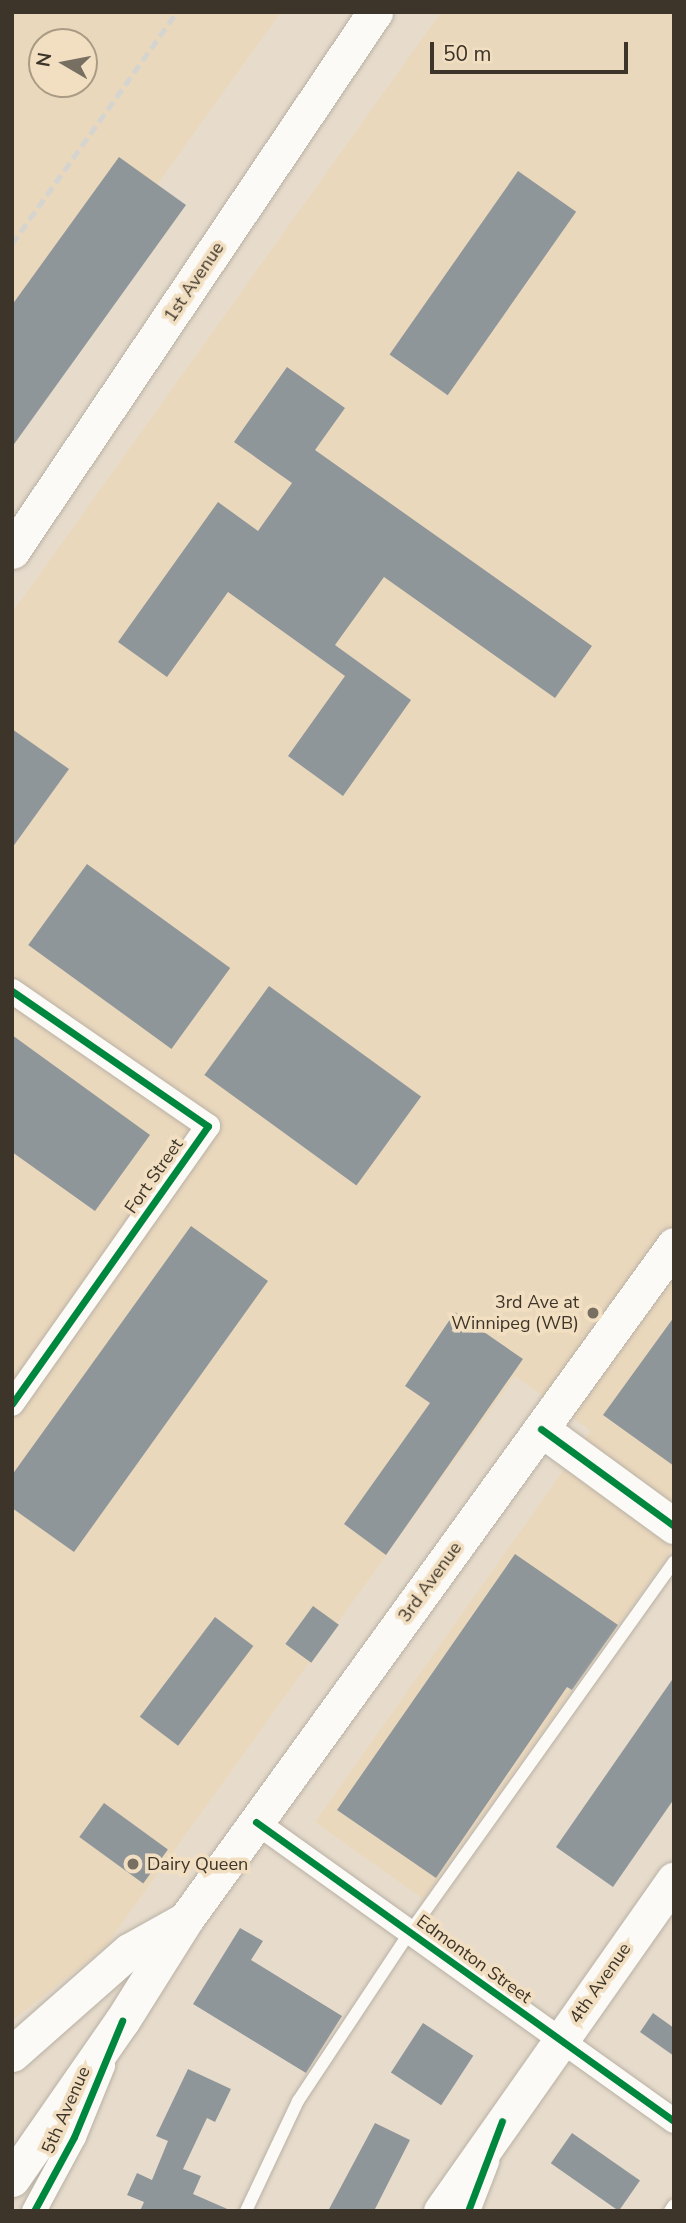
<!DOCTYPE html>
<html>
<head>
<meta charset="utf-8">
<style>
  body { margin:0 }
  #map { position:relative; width:686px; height:2223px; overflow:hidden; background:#e7dccc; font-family:"Nunito Sans",sans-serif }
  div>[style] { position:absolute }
  .built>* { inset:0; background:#ead8bd }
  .building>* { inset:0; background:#8f969a; transform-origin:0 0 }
  .roads { filter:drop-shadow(0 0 2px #b9b1a4) drop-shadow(0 0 2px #b9b1a4) }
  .lane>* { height:12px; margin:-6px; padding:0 6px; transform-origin:6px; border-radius:6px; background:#fbfaf7 }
  .street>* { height:24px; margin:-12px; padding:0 12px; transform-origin:12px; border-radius:12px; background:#fbfaf7 }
  .secondary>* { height:35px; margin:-17.5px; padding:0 17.5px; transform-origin:17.5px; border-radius:17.5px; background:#fbfaf7 }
  .rail>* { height:5px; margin-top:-2.5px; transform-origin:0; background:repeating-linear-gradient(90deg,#d6d4cf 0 10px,transparent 0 15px) }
  .cycleway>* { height:7px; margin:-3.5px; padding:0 3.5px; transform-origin:3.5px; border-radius:3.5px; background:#00873e }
  .dots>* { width:19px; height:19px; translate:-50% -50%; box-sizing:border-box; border:4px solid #f2dfc1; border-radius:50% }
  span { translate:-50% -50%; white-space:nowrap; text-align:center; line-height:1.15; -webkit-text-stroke:7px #f2dfc1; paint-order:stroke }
  .street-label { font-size:18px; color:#3d352a }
  .poi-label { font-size:18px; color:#3d352a }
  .right { translate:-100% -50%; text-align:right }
  .left { translate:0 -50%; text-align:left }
  .frame { position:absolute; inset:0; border:14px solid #3d352a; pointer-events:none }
  .north { position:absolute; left:28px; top:28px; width:70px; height:70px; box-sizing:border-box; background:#f2dfc1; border:2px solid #aa9b85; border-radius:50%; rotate:280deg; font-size:19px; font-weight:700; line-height:28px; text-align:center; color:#3d352a }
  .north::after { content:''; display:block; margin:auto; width:24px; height:32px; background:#786f63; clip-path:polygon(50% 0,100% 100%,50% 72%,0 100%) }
  .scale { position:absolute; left:430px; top:42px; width:198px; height:32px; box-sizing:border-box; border:4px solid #3d352a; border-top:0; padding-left:9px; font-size:21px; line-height:24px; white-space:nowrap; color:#3d352a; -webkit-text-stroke:5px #f2dfc1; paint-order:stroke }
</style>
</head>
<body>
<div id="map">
  <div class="built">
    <div style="clip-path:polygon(evenodd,12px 12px,281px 12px,12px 387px,12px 12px,42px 42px,84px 42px,84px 84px,42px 84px,42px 42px)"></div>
    <div style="clip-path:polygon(441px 12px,674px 12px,674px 1547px,423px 1899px,315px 1822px,591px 1431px,515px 1376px,105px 1947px,12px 2021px,12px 613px)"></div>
  </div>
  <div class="building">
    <div style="clip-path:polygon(119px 157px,186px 205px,12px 447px,12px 305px)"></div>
    <div style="left:518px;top:171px;width:71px;height:224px;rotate:35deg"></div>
    <div style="clip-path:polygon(287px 367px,345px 408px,315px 450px,592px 646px,555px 698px,384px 577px,335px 645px,411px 700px,343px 796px,288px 756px,345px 676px,228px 592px,167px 677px,118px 642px,218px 502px,258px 531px,292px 483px,234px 442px)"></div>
    <div style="clip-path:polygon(12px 729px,69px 769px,12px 848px)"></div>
    <div style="left:87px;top:864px;width:177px;height:100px;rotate:36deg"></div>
    <div style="left:269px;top:986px;width:188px;height:110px;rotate:36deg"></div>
    <div style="clip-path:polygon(12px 1035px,150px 1135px,95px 1211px,12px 1152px)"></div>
    <div style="clip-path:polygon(191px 1226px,268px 1281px,74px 1552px,12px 1508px,12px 1475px)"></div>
    <div style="clip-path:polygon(455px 1312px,523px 1359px,386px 1555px,344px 1524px,430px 1403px,405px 1386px)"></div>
    <div style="clip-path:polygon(674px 1317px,674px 1466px,603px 1415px)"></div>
    <div style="clip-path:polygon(515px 1554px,618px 1625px,572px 1690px,567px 1687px,436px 1878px,337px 1810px)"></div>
    <div style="left:313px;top:1606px;width:32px;height:47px;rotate:36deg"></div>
    <div style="left:215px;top:1617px;width:48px;height:125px;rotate:37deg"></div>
    <div style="clip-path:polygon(674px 1677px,674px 1799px,613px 1887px,556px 1847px)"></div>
    <div style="left:104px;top:1803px;width:79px;height:42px;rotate:36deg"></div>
    <div style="clip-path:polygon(240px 1928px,263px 1941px,251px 1960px,342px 2016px,306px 2073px,193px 2004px)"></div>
    <div style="clip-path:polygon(653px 2013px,674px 2028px,674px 2056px,640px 2032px)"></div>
    <div style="left:423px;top:2023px;width:60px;height:59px;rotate:33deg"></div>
    <div style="clip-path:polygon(188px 2069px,231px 2089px,215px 2122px,207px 2118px,183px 2169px,201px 2176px,193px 2194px,232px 2211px,140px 2211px,144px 2202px,127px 2195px,137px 2173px,152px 2180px,168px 2141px,156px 2136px)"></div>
    <div style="clip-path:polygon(375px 2123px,410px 2140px,374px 2211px,328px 2211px)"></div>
    <div style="left:572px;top:2133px;width:83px;height:37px;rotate:35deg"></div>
  </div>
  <div class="roads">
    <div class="lane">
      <div style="left:246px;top:2211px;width:122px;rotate:-64.7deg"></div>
      <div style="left:298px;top:2101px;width:203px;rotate:-56.5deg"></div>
      <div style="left:410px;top:1932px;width:455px;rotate:-54.5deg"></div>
      <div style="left:670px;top:2211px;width:7px;rotate:-56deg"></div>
    </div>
    <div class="street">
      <div style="left:12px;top:991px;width:238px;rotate:34.6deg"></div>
      <div style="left:208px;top:1126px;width:340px;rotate:125.2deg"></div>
      <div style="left:256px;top:1822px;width:514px;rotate:35.58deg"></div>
      <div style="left:34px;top:2211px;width:84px;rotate:-61.6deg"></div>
      <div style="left:74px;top:2137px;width:77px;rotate:-67.8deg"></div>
      <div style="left:468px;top:2211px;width:53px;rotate:-68.8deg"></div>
    </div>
    <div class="secondary">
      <div style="left:12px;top:551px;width:650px;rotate:-56.04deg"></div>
      <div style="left:541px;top:1429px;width:165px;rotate:36.1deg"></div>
      <div style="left:12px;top:2054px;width:156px;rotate:-41.4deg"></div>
      <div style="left:129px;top:1951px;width:62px;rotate:-29.1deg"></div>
      <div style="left:12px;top:2179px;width:193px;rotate:-55.2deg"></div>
      <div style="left:122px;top:2021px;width:120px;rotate:-57.9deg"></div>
      <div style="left:186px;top:1919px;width:832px;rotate:-54.09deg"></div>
      <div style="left:441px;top:2211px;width:405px;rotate:-54.9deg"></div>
    </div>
  </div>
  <div class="rail">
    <div style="left:12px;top:244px;width:285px;rotate:-54.6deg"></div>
  </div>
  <div class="cycleway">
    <div style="left:12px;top:991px;width:238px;rotate:34.6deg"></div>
    <div style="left:208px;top:1126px;width:340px;rotate:125.2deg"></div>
    <div style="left:541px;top:1429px;width:165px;rotate:36.1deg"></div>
    <div style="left:256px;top:1822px;width:514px;rotate:35.58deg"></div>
    <div style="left:34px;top:2211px;width:84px;rotate:-61.6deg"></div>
    <div style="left:74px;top:2137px;width:126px;rotate:-67.5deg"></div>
    <div style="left:468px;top:2211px;width:96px;rotate:-69.3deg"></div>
  </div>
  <div class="dots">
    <div style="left:593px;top:1313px;background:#786f63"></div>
    <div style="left:133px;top:1864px;background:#786f63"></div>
  </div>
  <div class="street-label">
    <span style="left:194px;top:282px;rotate:-56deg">1st Avenue</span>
    <span style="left:154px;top:1176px;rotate:-55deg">Fort Street</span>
    <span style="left:430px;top:1582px;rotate:-54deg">3rd Avenue</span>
    <span style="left:474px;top:1959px;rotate:36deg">Edmonton Street</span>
    <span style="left:600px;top:1983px;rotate:-55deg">4th Avenue</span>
    <span style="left:66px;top:2110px;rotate:-66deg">5th Avenue</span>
  </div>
  <div class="poi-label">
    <span class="right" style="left:579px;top:1313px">3rd Ave at<br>Winnipeg (WB)</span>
    <span class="left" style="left:147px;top:1864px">Dairy Queen</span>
  </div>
  <div class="frame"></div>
  <div class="north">N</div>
  <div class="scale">50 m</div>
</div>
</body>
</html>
